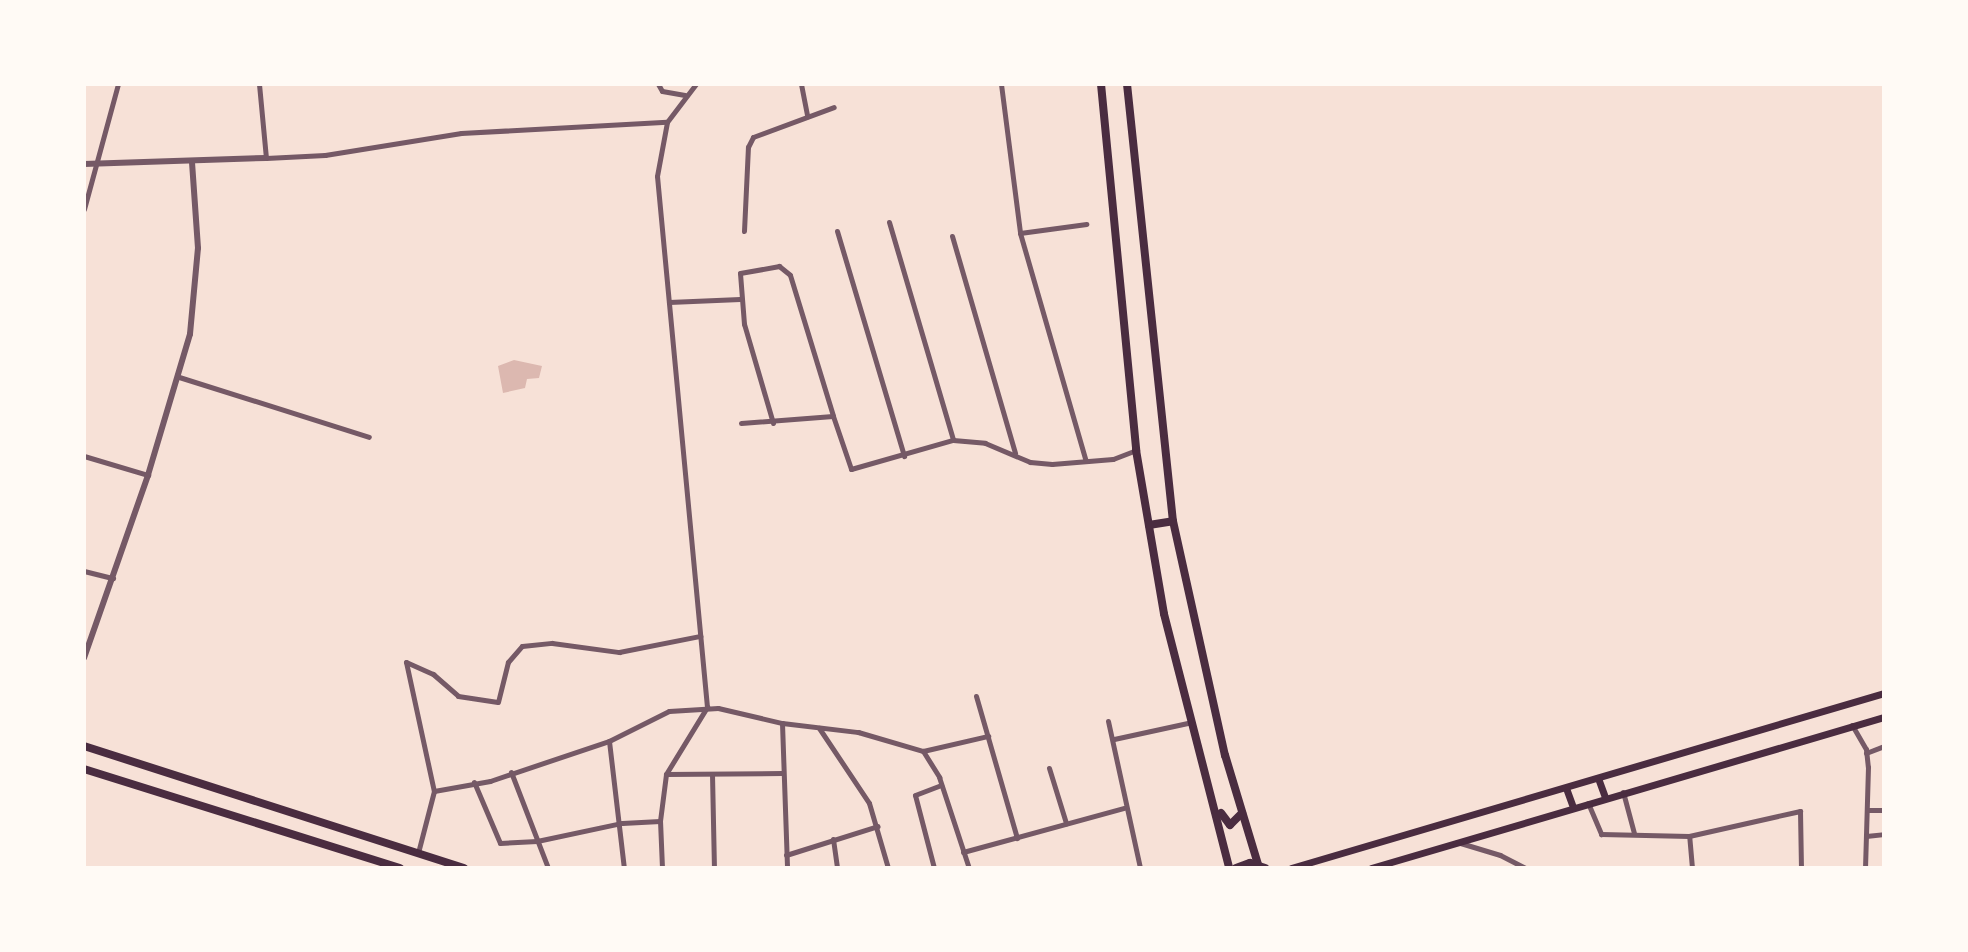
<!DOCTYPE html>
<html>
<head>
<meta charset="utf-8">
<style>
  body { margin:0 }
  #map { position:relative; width:1968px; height:952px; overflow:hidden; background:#f7e1d7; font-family:"DM Sans",sans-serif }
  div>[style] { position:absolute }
  .water>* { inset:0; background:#dcb8b0 }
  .minor>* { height:5px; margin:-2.5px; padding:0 2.5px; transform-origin:2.5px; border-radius:2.5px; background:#755966 }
  .tertiary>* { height:6px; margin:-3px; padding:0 3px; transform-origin:3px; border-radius:3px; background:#755966 }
  .secondary>* { height:7px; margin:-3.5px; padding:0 3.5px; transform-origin:3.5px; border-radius:3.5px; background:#4a2c40 }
  .primary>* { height:8px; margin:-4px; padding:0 4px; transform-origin:4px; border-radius:4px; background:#4a2c40 }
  span { translate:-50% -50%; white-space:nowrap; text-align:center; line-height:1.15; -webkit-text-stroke:7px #fffaf5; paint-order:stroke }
  .frame { position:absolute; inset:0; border:86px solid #fffaf5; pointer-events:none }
</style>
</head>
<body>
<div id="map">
  <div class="water">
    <div style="clip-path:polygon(514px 360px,542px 366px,539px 378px,527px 379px,525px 388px,503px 393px,498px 366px)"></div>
  </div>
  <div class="minor">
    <div style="left:259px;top:84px;width:74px;rotate:84.6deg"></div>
    <div style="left:266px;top:158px;width:59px;rotate:-2.9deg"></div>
    <div style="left:325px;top:155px;width:138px;rotate:-9.2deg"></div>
    <div style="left:461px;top:133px;width:206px;rotate:-3.1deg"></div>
    <div style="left:658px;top:84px;width:8px;rotate:60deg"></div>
    <div style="left:662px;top:91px;width:23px;rotate:10deg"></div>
    <div style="left:801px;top:84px;width:33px;rotate:79deg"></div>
    <div style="left:1001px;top:84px;width:150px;rotate:82.7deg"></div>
    <div style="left:1020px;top:233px;width:237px;rotate:73.9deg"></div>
    <div style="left:84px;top:209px;width:130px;rotate:-74.8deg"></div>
    <div style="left:889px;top:222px;width:227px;rotate:73.6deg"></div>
    <div style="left:744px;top:231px;width:84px;rotate:-87.3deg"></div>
    <div style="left:748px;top:147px;width:11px;rotate:-63deg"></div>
    <div style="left:753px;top:137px;width:86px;rotate:-20.3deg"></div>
    <div style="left:837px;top:231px;width:235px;rotate:73.4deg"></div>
    <div style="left:1020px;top:233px;width:67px;rotate:-7.8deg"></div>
    <div style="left:952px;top:236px;width:226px;rotate:73.8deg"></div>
    <div style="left:669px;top:302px;width:71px;rotate:-2.4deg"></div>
    <div style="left:179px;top:377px;width:199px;rotate:17.5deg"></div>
    <div style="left:741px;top:423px;width:92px;rotate:-4.4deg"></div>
    <div style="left:833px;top:416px;width:56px;rotate:71.2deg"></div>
    <div style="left:851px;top:469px;width:106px;rotate:-15.9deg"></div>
    <div style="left:953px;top:440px;width:32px;rotate:5deg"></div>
    <div style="left:985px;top:443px;width:49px;rotate:22.9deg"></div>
    <div style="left:1030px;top:462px;width:22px;rotate:5deg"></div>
    <div style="left:1052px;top:464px;width:61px;rotate:-4.7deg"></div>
    <div style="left:1113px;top:459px;width:25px;rotate:-21deg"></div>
    <div style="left:773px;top:423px;width:103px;rotate:-106.3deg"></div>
    <div style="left:744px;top:324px;width:51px;rotate:-94.5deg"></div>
    <div style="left:740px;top:273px;width:40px;rotate:-10deg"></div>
    <div style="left:779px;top:266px;width:14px;rotate:39deg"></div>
    <div style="left:790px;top:275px;width:147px;rotate:73deg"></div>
    <div style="left:84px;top:456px;width:67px;rotate:16.5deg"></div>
    <div style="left:84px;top:571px;width:30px;rotate:14deg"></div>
    <div style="left:406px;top:662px;width:30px;rotate:24deg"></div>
    <div style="left:433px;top:674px;width:33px;rotate:41deg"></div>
    <div style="left:458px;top:696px;width:40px;rotate:8.5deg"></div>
    <div style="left:498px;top:702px;width:41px;rotate:-76deg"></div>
    <div style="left:508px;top:662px;width:21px;rotate:-49deg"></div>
    <div style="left:522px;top:646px;width:30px;rotate:-6deg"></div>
    <div style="left:552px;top:643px;width:68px;rotate:7.7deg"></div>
    <div style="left:619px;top:652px;width:83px;rotate:-11.2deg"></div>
    <div style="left:406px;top:662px;width:132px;rotate:77.8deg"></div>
    <div style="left:434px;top:791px;width:64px;rotate:104.5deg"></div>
    <div style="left:976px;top:696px;width:148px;rotate:73.9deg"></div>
    <div style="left:1108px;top:721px;width:150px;rotate:77.7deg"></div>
    <div style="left:782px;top:723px;width:145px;rotate:88deg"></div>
    <div style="left:1852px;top:725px;width:28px;rotate:60deg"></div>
    <div style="left:1866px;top:749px;width:18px;rotate:84deg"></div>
    <div style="left:1868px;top:767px;width:101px;rotate:91.7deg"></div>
    <div style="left:819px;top:728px;width:90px;rotate:56.3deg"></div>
    <div style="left:869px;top:803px;width:68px;rotate:73.7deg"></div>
    <div style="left:1114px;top:739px;width:80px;rotate:-12.3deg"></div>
    <div style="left:609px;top:741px;width:128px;rotate:83.3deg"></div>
    <div style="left:923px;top:751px;width:67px;rotate:-13deg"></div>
    <div style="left:1866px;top:753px;width:19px;rotate:-21deg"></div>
    <div style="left:1049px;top:768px;width:58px;rotate:72.8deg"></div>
    <div style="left:511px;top:772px;width:103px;rotate:68.9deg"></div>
    <div style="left:666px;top:774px;width:116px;rotate:-0.5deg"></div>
    <div style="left:712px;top:774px;width:94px;rotate:88.8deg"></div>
    <div style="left:474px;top:782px;width:66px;rotate:66.9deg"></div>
    <div style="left:500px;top:843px;width:37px;rotate:-3deg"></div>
    <div style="left:537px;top:841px;width:87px;rotate:-12deg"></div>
    <div style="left:622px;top:823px;width:38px;rotate:-3deg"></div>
    <div style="left:434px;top:791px;width:57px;rotate:-10.1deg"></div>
    <div style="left:490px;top:781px;width:126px;rotate:-18.6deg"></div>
    <div style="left:609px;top:741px;width:67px;rotate:-26.6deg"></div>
    <div style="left:669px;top:711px;width:49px;rotate:-3.5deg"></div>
    <div style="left:718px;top:708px;width:66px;rotate:13.2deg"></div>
    <div style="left:782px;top:723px;width:77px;rotate:6.8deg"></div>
    <div style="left:858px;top:732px;width:68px;rotate:16.3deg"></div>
    <div style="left:923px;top:751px;width:31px;rotate:58deg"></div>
    <div style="left:939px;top:777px;width:96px;rotate:71.8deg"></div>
    <div style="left:1623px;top:792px;width:42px;rotate:75deg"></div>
    <div style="left:1588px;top:803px;width:34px;rotate:67deg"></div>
    <div style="left:1601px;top:834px;width:88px;rotate:1.3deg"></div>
    <div style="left:1867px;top:810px;width:17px"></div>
    <div style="left:1866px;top:836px;width:18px;rotate:-6deg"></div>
    <div style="left:833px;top:839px;width:29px;rotate:82deg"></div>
    <div style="left:1457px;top:842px;width:45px;rotate:16.8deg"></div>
    <div style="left:1500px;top:855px;width:29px;rotate:27deg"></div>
    <div style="left:963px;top:852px;width:167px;rotate:-15.3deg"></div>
    <div style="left:786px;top:855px;width:96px;rotate:-17.5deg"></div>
    <div style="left:662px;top:868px;width:47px;rotate:-92.4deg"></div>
    <div style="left:660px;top:821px;width:47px;rotate:-82.7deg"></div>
    <div style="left:666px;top:774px;width:79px;rotate:-58.5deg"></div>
    <div style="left:707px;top:707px;width:533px;rotate:-95.38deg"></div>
    <div style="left:657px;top:176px;width:55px;rotate:-79.5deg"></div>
    <div style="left:667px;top:122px;width:48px;rotate:-52.7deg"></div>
    <div style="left:934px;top:868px;width:75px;rotate:-104.6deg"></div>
    <div style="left:915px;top:795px;width:28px;rotate:-21deg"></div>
    <div style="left:1692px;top:868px;width:32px;rotate:-95deg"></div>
    <div style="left:1689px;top:836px;width:114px;rotate:-12.7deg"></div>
    <div style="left:1800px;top:811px;width:57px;rotate:89deg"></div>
  </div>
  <div class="tertiary">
    <div style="left:84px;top:164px;width:182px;rotate:-1.9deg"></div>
    <div style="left:84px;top:658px;width:194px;rotate:-70.7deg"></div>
    <div style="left:148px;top:475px;width:147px;rotate:-73.4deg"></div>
    <div style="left:190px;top:334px;width:86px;rotate:-84.7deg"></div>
    <div style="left:198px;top:248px;width:86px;rotate:-94deg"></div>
  </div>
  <div class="secondary">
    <div style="left:1598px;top:778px;width:20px;rotate:70deg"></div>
    <div style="left:1566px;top:788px;width:20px;rotate:70deg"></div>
    <div style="left:1291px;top:868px;width:618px;rotate:-16.44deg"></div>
    <div style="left:1371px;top:868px;width:535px;rotate:-16.4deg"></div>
  </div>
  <div class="primary">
    <div style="left:1101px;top:84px;width:368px;rotate:84.5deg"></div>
    <div style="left:1136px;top:450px;width:166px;rotate:80.3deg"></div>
    <div style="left:1164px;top:614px;width:262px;rotate:75.6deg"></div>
    <div style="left:1127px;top:84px;width:439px;rotate:84deg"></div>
    <div style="left:1173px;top:521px;width:240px;rotate:77.5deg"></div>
    <div style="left:1225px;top:755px;width:114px;rotate:73.2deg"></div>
    <div style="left:1149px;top:525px;width:24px;rotate:-9deg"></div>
    <div style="left:84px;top:746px;width:399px;rotate:17.8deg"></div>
    <div style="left:84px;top:769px;width:331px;rotate:17.4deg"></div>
    <div style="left:1221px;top:813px;width:15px;rotate:53deg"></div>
    <div style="left:1230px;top:825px;width:17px;rotate:-45deg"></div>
    <div style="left:1236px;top:868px;width:15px;rotate:-20deg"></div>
    <div style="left:1250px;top:863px;width:16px;rotate:18deg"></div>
  </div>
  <div class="frame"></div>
</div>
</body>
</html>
